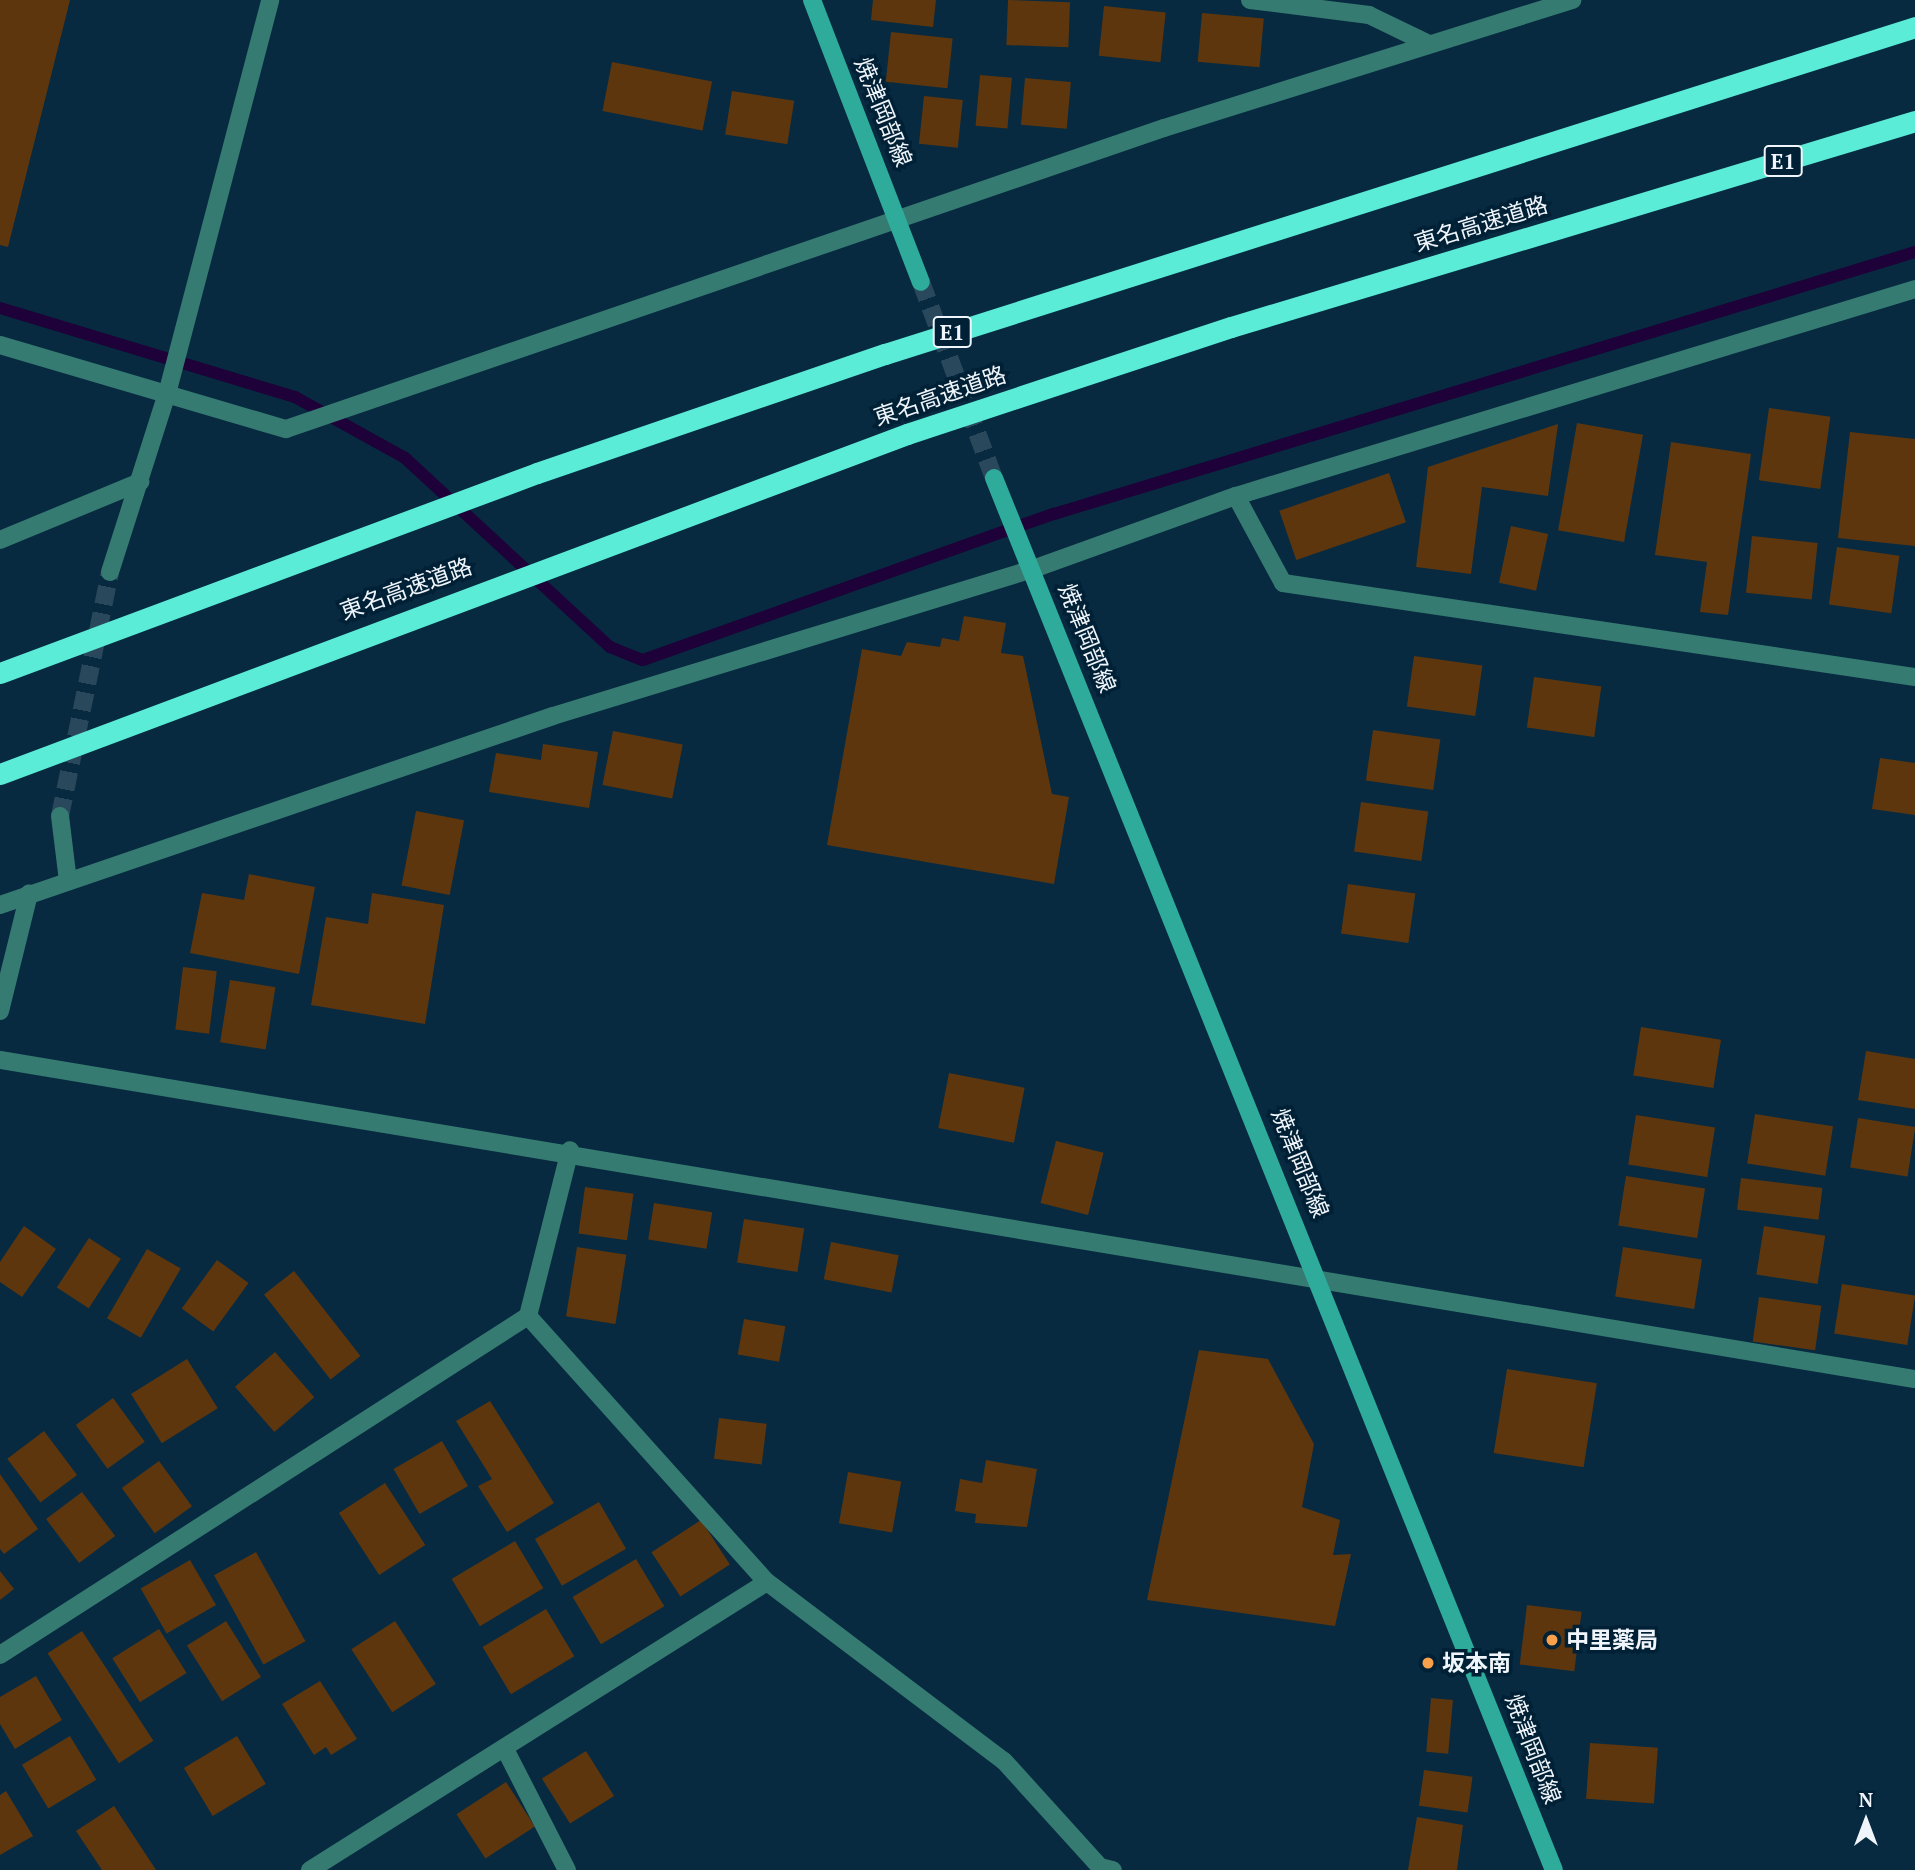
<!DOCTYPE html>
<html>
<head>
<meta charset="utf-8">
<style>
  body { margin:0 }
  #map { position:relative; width:1915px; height:1870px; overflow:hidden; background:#072a40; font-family:"PT Serif","Noto Sans JP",serif }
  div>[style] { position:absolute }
  .stream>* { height:12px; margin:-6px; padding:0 6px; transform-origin:6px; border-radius:6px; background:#1e0138 }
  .building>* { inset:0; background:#5d360e; transform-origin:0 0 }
  .street-tunnel>* { height:18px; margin-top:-9px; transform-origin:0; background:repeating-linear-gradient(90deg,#2a485c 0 18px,transparent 0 27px) }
  .secondary-tunnel>* { height:18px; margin-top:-9px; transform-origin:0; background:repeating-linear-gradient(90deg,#2a485c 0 18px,transparent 0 27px) }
  .street>* { height:18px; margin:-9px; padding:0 9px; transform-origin:9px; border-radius:9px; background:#367b71 }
  .secondary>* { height:18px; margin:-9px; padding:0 9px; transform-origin:9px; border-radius:9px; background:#2eab9b }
  .highway>* { height:21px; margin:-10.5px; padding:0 10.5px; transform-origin:10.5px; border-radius:10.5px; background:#5aecd7 }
  .dots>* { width:19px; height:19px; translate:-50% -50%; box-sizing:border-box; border:4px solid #002036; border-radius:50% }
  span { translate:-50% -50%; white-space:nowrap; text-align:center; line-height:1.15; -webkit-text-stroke:7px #002036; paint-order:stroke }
  .shield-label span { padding:2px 5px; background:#002036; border:2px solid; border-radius:5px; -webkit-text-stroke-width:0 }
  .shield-label { font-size:21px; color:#eff5fa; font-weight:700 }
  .street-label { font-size:23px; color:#eff5fa }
  .poi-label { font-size:23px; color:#eff5fa; font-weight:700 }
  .left { translate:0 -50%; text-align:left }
  .north { position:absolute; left:1831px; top:1786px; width:70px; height:70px; -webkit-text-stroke:5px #002036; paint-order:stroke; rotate:0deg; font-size:19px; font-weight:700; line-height:28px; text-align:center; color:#eff5fa }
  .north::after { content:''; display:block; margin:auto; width:24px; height:32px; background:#eff5fa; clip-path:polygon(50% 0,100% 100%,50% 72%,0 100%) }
</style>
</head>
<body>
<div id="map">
  <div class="stream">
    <div style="left:0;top:308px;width:308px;rotate:16.8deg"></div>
    <div style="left:295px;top:397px;width:126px;rotate:29deg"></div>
    <div style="left:405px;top:458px;width:279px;rotate:42.7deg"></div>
    <div style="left:610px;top:647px;width:35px;rotate:22deg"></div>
    <div style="left:643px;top:660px;width:436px;rotate:-19.6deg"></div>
    <div style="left:1054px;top:514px;width:900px;rotate:-16.92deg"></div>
  </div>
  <div class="building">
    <div style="clip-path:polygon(0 0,70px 0,8px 247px,0 245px)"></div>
    <div style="clip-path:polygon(873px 0,936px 0,933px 27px,871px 20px)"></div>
    <div style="left:1008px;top:0;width:62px;height:45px;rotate:2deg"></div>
    <div style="left:1104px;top:6px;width:62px;height:50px;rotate:6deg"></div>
    <div style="left:1202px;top:13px;width:62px;height:49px;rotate:5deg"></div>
    <div style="left:891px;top:32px;width:62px;height:50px;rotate:6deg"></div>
    <div style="left:612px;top:62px;width:102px;height:50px;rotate:11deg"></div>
    <div style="left:980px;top:75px;width:32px;height:51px;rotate:5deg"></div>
    <div style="left:1025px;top:78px;width:46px;height:47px;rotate:5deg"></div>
    <div style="left:732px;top:91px;width:63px;height:44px;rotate:9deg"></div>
    <div style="left:924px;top:96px;width:39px;height:48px;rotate:6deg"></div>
    <div style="left:1769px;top:408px;width:62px;height:73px;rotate:8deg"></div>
    <div style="left:1577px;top:423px;width:67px;height:109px;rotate:10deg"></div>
    <div style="clip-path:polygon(1558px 424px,1548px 496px,1482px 487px,1471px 574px,1416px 567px,1428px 467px)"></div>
    <div style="clip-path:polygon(1850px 432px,1915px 439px,1915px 546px,1838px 538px)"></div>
    <div style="clip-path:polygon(1671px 442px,1751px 454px,1728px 615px,1700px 612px,1707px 562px,1655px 555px)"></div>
    <div style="left:1389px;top:473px;width:52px;height:116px;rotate:71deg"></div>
    <div style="left:1511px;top:526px;width:38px;height:58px;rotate:12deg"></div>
    <div style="left:1752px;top:536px;width:66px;height:57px;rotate:6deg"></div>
    <div style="left:1837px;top:547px;width:63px;height:58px;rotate:8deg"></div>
    <div style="clip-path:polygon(964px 616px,1006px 623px,1001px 653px,1023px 656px,1052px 794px,1069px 797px,1054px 884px,827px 845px,862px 649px,901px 656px,907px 642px,940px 647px,942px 638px,959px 641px)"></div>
    <div style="left:1414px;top:656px;width:69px;height:51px;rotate:8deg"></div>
    <div style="left:1534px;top:677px;width:68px;height:51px;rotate:8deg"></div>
    <div style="left:1373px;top:730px;width:68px;height:51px;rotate:8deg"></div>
    <div style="left:613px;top:731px;width:71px;height:55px;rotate:11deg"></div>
    <div style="clip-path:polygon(543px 744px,598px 752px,589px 808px,489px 792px,496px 753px,541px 760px)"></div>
    <div style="clip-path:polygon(1880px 758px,1915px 763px,1915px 815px,1872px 809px)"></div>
    <div style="left:1361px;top:802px;width:68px;height:50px;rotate:8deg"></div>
    <div style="left:416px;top:811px;width:49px;height:76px;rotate:11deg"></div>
    <div style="clip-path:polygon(249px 874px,315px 887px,299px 974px,190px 953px,202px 893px,244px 900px)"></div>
    <div style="left:1348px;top:884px;width:68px;height:50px;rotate:8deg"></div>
    <div style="clip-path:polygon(372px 893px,444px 905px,425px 1024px,311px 1005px,326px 917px,368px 924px)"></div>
    <div style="left:183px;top:967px;width:34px;height:63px;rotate:7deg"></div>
    <div style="left:230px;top:980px;width:46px;height:63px;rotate:9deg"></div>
    <div style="left:1641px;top:1027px;width:81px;height:49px;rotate:9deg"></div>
    <div style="clip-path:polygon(1866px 1051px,1915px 1059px,1915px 1109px,1858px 1100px)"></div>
    <div style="left:949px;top:1073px;width:77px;height:56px;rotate:11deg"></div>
    <div style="left:1755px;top:1114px;width:79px;height:50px;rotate:9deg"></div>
    <div style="left:1636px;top:1115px;width:80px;height:50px;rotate:9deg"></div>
    <div style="left:1858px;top:1118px;width:58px;height:50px;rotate:9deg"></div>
    <div style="left:1056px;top:1141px;width:49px;height:64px;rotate:14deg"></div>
    <div style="left:1626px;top:1176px;width:80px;height:50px;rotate:9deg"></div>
    <div style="left:1741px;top:1178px;width:82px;height:32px;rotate:7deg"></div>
    <div style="left:585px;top:1187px;width:49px;height:47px;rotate:8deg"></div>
    <div style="left:654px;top:1203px;width:59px;height:37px;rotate:9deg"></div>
    <div style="left:744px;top:1219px;width:61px;height:44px;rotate:9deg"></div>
    <div style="clip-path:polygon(24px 1226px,56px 1249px,22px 1297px,0 1282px,0 1262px)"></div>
    <div style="left:1764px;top:1226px;width:62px;height:49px;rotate:9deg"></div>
    <div style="left:89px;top:1238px;width:38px;height:59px;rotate:33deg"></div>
    <div style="left:831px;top:1242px;width:69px;height:38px;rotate:11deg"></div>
    <div style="left:577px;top:1247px;width:50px;height:70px;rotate:9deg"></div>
    <div style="left:1623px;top:1247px;width:80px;height:50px;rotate:9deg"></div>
    <div style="left:147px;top:1249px;width:39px;height:80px;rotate:30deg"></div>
    <div style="left:217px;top:1260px;width:39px;height:60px;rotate:36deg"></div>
    <div style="left:294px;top:1271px;width:108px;height:38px;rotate:52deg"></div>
    <div style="left:1842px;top:1284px;width:74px;height:50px;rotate:9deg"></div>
    <div style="left:1759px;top:1297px;width:63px;height:45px;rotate:8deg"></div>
    <div style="left:744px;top:1319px;width:42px;height:36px;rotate:10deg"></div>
    <div style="clip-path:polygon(1199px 1350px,1268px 1359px,1314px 1444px,1302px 1507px,1340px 1520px,1333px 1555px,1351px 1554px,1335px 1626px,1147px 1600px)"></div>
    <div style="left:275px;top:1352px;width:60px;height:53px;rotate:49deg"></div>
    <div style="left:187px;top:1359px;width:58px;height:66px;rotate:58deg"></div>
    <div style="left:1507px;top:1369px;width:91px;height:85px;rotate:9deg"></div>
    <div style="left:113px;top:1398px;width:54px;height:46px;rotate:54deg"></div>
    <div style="clip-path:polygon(490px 1401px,554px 1503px,507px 1532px,478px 1486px,492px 1479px,456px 1421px)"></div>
    <div style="left:719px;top:1418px;width:48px;height:41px;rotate:7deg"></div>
    <div style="left:44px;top:1431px;width:55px;height:46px;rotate:53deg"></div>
    <div style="left:442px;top:1441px;width:52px;height:56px;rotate:60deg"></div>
    <div style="clip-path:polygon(986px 1460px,1037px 1469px,1027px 1527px,975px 1523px,976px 1514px,955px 1511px,960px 1479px,982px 1483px)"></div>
    <div style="left:159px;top:1461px;width:56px;height:46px;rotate:54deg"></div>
    <div style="left:848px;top:1472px;width:54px;height:52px;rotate:10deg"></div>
    <div style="clip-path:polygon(0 1474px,38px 1529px,4px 1554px,0 1549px)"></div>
    <div style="left:385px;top:1483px;width:74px;height:55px;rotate:57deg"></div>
    <div style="left:82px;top:1492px;width:55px;height:45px;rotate:53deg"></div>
    <div style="left:599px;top:1502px;width:54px;height:74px;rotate:60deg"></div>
    <div style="left:701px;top:1520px;width:53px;height:59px;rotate:57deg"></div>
    <div style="left:515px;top:1541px;width:55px;height:74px;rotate:59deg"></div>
    <div style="left:256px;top:1552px;width:102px;height:48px;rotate:61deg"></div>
    <div style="left:636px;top:1559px;width:55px;height:74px;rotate:59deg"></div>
    <div style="left:190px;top:1560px;width:52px;height:57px;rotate:60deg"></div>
    <div style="clip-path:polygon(0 1571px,14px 1589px,0 1600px)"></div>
    <div style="left:1527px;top:1605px;width:55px;height:60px;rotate:7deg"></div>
    <div style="left:546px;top:1609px;width:55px;height:74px;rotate:59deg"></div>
    <div style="left:226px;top:1621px;width:66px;height:46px;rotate:58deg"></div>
    <div style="left:395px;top:1621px;width:75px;height:52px;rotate:57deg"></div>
    <div style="left:159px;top:1629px;width:52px;height:55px;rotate:58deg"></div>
    <div style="left:82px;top:1631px;width:131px;height:41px;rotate:57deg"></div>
    <div style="clip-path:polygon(36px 1676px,62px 1720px,15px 1749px,0 1724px,0 1697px)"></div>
    <div style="clip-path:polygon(320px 1681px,357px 1739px,331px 1755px,326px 1747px,314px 1755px,282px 1704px)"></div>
    <div style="left:1431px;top:1698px;width:22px;height:54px;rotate:5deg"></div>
    <div style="left:70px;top:1736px;width:51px;height:56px;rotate:59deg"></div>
    <div style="left:237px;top:1736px;width:56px;height:62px;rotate:59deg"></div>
    <div style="left:1590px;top:1743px;width:68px;height:56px;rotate:4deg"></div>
    <div style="left:586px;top:1751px;width:53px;height:52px;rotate:58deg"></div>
    <div style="left:1424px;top:1770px;width:49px;height:36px;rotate:8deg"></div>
    <div style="left:506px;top:1782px;width:53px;height:59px;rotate:57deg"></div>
    <div style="clip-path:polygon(6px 1791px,33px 1836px,0 1855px,0 1795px)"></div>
    <div style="clip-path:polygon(114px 1806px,156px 1870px,102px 1870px,76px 1831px)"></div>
    <div style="clip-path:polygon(1417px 1817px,1463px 1825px,1457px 1870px,1408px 1870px)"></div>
  </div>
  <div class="street-tunnel">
    <div style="left:60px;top:816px;width:249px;rotate:-78.4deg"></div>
  </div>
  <div class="secondary-tunnel">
    <div style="left:921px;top:282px;width:209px;rotate:69.6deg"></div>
  </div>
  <div class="street">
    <div style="left:1250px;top:0;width:120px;rotate:7.2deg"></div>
    <div style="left:1369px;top:15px;width:64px;rotate:25.8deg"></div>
    <div style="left:0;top:345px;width:298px;rotate:16.4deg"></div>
    <div style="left:286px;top:429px;width:928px;rotate:-18.92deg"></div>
    <div style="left:1164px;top:128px;width:428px;rotate:-17.4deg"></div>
    <div style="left:1236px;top:496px;width:99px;rotate:61.6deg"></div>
    <div style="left:1283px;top:583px;width:639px;rotate:8.46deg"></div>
    <div style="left:0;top:540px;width:152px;rotate:-22.5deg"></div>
    <div style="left:110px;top:572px;width:191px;rotate:-72.3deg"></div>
    <div style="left:168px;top:390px;width:403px;rotate:-75.3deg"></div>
    <div style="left:60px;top:816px;width:65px;rotate:83deg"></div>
    <div style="left:0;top:905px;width:584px;rotate:-18.87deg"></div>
    <div style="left:553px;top:716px;width:502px;rotate:-17.03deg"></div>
    <div style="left:1033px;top:569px;width:216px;rotate:-19.8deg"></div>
    <div style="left:1236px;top:496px;width:710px;rotate:-16.95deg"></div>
    <div style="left:0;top:1011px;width:121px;rotate:-76.1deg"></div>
    <div style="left:0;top:1060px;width:1941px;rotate:9.46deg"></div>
    <div style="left:528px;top:1316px;width:358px;rotate:48.1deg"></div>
    <div style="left:767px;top:1582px;width:297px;rotate:37.1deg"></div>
    <div style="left:1004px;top:1761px;width:143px;rotate:47.8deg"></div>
    <div style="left:1100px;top:1867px;width:13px;rotate:13deg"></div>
    <div style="left:0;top:1655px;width:627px;rotate:-32.7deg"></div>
    <div style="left:528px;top:1316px;width:171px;rotate:-75.8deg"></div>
    <div style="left:505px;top:1749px;width:136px;rotate:62.9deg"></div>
    <div style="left:310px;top:1870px;width:540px;rotate:-32.22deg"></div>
  </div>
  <div class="secondary">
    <div style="left:812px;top:0;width:302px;rotate:68.9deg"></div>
    <div style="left:994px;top:478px;width:1500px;rotate:68.09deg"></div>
  </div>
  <div class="highway">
    <div style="left:0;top:673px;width:573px;rotate:-20.43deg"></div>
    <div style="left:537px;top:473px;width:368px;rotate:-18.9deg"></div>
    <div style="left:885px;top:354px;width:1081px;rotate:-17.61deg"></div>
    <div style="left:0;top:774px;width:969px;rotate:-20.55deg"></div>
    <div style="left:907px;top:434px;width:341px;rotate:-18.3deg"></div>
    <div style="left:1231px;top:327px;width:714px;rotate:-16.76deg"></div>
  </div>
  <div class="dots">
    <div style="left:1552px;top:1640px;background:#f8a14a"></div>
    <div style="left:1428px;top:1663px;background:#f8a14a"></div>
  </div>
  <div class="shield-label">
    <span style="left:1783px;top:161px">E1</span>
    <span style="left:952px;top:332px">E1</span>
  </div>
  <div class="street-label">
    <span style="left:883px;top:112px;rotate:68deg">焼津岡部線</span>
    <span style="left:1481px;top:224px;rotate:-17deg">東名高速道路</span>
    <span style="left:940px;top:396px;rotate:-19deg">東名高速道路</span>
    <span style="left:406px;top:589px;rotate:-20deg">東名高速道路</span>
    <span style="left:1087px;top:638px;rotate:68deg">焼津岡部線</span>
    <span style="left:1300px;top:1163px;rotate:68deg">焼津岡部線</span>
    <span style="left:1533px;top:1749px;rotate:69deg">焼津岡部線</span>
  </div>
  <div class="poi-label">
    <span class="left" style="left:1566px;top:1640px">中里薬局</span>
    <span class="left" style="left:1442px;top:1663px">坂本南</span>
  </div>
  <div class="north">N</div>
</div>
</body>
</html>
